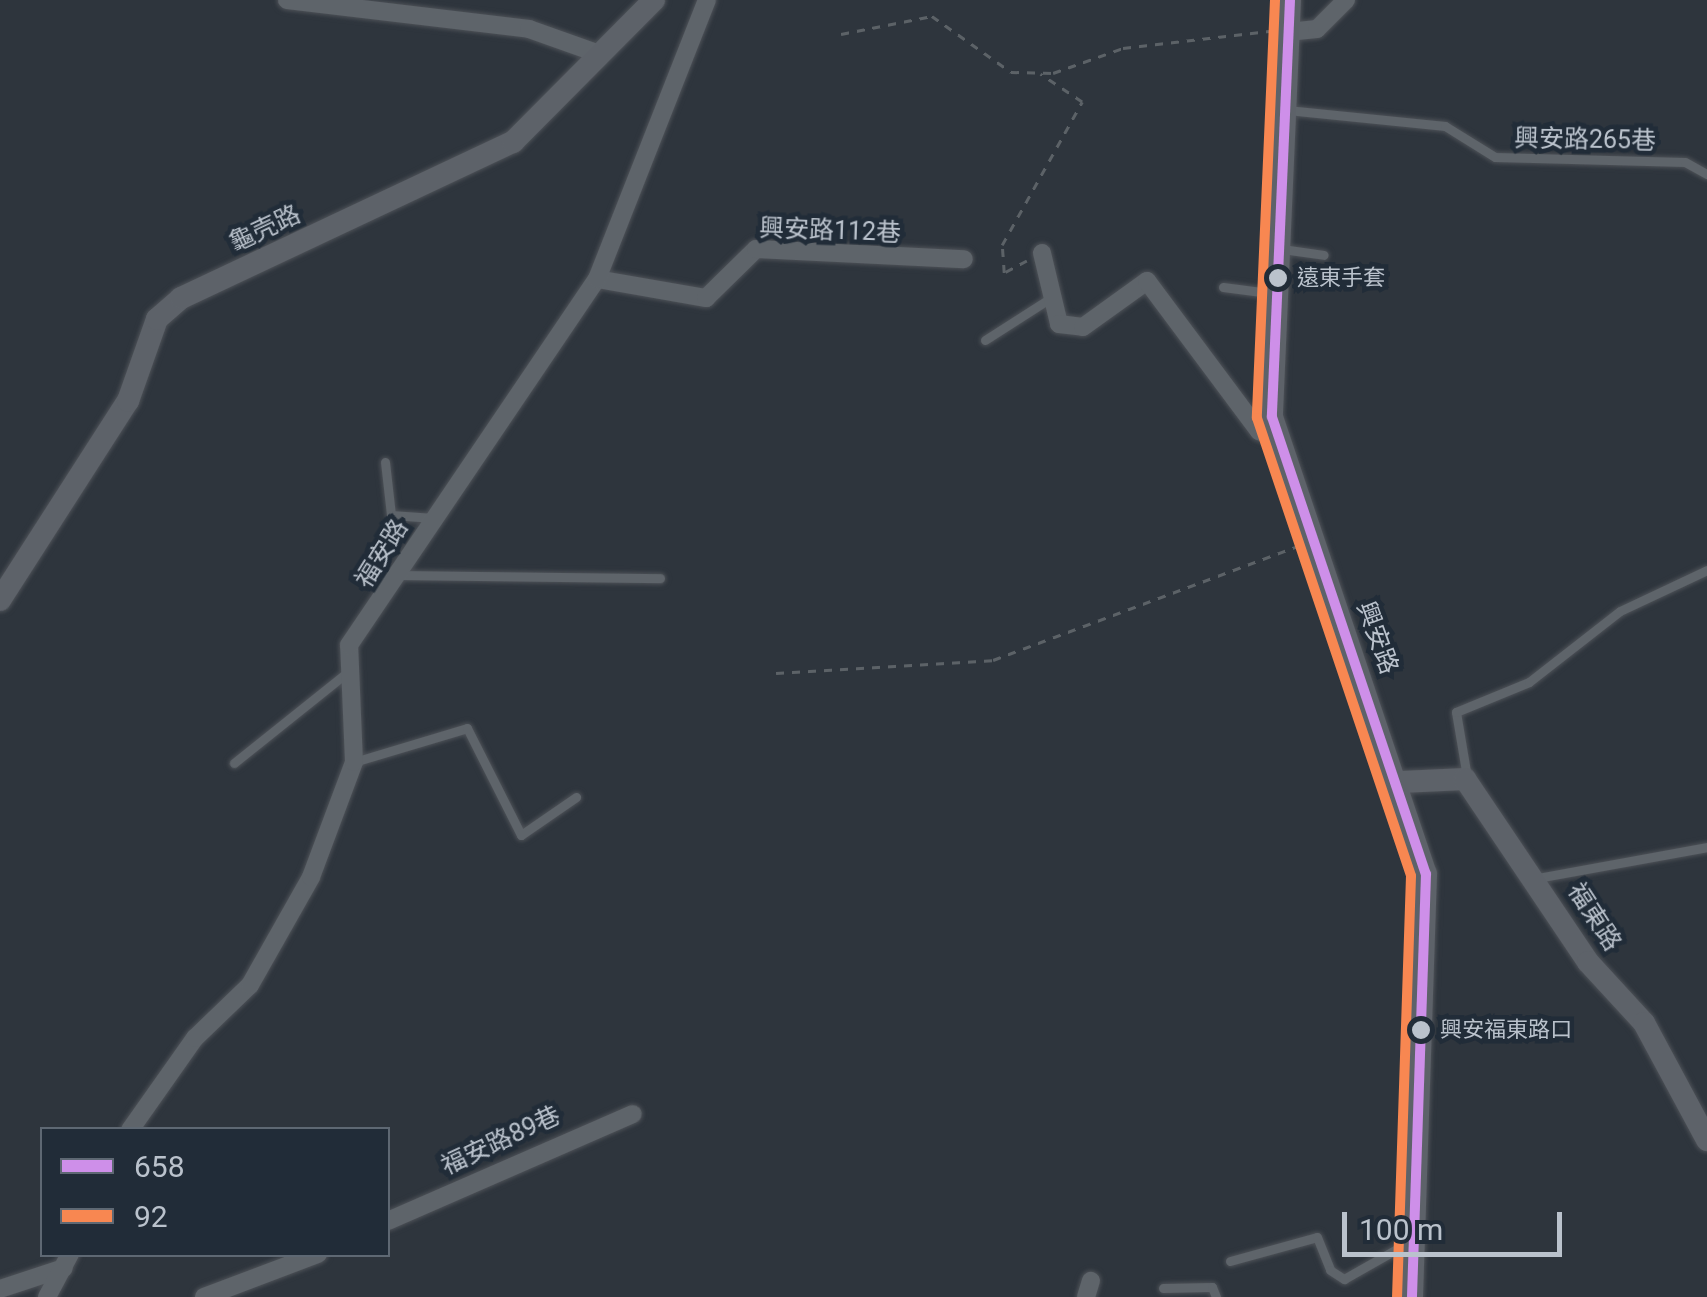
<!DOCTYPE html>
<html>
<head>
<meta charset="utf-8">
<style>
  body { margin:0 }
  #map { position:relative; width:1707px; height:1297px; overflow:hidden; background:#2e353d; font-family:Roboto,"Noto Sans TC",sans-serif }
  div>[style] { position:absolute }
  .path>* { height:2.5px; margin-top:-1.25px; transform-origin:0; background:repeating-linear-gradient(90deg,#5c6267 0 8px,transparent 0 16px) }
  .roads { filter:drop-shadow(0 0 2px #4d5157) drop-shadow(0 0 2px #4d5157) }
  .lane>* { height:9px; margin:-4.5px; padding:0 4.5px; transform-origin:4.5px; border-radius:4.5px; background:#5e646a }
  .street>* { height:18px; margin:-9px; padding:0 9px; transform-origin:9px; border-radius:9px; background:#5e646a }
  .secondary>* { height:22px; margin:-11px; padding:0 11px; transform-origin:11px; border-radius:11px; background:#5d6269 }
  .bus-1>* { height:10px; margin:-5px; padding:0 5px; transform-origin:5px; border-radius:5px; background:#ce8fe9 }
  .bus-2>* { height:10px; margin:-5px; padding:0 5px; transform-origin:5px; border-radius:5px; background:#f88751 }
  .dots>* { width:28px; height:28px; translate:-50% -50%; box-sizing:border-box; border:5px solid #212c38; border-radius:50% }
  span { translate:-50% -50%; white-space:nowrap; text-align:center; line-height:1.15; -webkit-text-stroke:9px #212c38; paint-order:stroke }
  .bus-label { font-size:22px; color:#bac2cc }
  .left { translate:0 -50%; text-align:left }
  .street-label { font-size:25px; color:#bac2cc }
  .legend { position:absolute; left:40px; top:1127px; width:350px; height:130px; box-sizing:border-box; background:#212c38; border:2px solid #5e6873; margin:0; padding:12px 18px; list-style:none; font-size:30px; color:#bac2cc }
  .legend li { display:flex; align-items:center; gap:20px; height:50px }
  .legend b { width:50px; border:2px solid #5e6873 }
  .scale { position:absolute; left:1342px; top:1212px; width:220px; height:45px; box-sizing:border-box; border:5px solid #bac2cc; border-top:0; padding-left:12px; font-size:30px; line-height:35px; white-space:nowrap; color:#bac2cc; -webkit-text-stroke:8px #212c38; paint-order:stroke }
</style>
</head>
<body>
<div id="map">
  <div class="path">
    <div style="left:841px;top:34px;width:93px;rotate:-11.2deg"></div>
    <div style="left:932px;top:16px;width:97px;rotate:35.3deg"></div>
    <div style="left:1011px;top:72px;width:42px;rotate:1.4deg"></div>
    <div style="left:1053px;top:73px;width:74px;rotate:-19.7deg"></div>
    <div style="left:1123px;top:48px;width:147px;rotate:-6.6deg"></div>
    <div style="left:1027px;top:261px;width:26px;rotate:152deg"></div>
    <div style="left:1004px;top:273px;width:28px;rotate:-94deg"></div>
    <div style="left:1002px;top:245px;width:164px;rotate:-60.8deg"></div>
    <div style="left:1082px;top:102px;width:50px;rotate:-146.3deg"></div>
    <div style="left:776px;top:673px;width:217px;rotate:-3.4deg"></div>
    <div style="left:993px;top:660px;width:323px;rotate:-20.5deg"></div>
  </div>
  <div class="roads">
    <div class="lane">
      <div style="left:1287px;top:110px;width:159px;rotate:5.8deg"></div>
      <div style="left:1445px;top:126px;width:59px;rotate:31.8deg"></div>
      <div style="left:1495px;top:157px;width:190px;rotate:1.5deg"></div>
      <div style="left:1685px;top:162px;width:25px;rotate:29deg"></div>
      <div style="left:1282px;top:249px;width:42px;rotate:8.1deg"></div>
      <div style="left:1223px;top:287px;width:54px;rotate:7.4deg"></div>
      <div style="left:985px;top:340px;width:76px;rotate:-32.6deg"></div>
      <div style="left:385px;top:462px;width:53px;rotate:83.5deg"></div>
      <div style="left:391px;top:515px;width:43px;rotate:4deg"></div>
      <div style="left:400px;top:575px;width:260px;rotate:0.7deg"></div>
      <div style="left:354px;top:762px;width:118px;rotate:-16.7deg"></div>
      <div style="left:467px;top:728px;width:120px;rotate:63.2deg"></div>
      <div style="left:521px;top:835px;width:67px;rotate:-34.6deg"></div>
      <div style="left:234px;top:763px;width:142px;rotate:-38.7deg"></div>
      <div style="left:1467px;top:777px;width:66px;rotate:-99.6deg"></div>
      <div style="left:1456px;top:712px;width:79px;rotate:-22.3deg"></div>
      <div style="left:1529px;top:682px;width:115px;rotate:-38deg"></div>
      <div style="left:1620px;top:611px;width:96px;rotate:-25.2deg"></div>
      <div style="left:1537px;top:878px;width:173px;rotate:-10.3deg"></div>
      <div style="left:1230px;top:1261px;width:90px;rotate:-15.4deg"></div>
      <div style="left:1317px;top:1237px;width:35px;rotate:68deg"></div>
      <div style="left:1330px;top:1270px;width:17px;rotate:33deg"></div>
      <div style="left:1344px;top:1279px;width:77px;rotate:-29.6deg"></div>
      <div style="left:1163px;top:1288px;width:49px;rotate:-1.2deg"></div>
      <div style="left:1212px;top:1287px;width:11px;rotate:68deg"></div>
    </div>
    <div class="street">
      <div style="left:287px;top:0;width:244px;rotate:6.8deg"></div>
      <div style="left:529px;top:29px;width:77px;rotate:19.6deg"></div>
      <div style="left:1288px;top:32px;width:29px;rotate:-6deg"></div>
      <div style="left:1317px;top:29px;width:41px;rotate:-45deg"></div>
      <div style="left:1042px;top:253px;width:73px;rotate:76.5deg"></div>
      <div style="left:1059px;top:324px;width:24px;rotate:7deg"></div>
      <div style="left:1083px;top:327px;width:79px;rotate:-35.7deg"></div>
      <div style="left:1147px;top:281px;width:187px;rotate:53.3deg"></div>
      <div style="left:1259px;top:431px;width:19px;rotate:21deg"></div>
      <div style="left:597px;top:279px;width:111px;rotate:9.9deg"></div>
      <div style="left:706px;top:298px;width:70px;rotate:-44.4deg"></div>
      <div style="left:756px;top:249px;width:208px;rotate:2.8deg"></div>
      <div style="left:130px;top:1130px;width:113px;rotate:-54.8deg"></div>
      <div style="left:195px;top:1038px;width:76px;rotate:-43.9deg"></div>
      <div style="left:250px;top:985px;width:124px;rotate:-60.5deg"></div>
      <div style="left:311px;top:877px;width:123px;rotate:-69.5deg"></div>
      <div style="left:354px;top:762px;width:117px;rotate:-92.4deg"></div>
      <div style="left:349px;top:645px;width:442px;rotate:-55.9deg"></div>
      <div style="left:597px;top:279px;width:300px;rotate:-68.5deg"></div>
      <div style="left:388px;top:1221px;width:267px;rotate:-23.6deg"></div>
      <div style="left:0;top:1289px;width:67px;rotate:-18.2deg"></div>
      <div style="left:47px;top:1297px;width:49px;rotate:-61.9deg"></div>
      <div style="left:204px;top:1297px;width:122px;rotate:-20.7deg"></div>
      <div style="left:1086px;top:1297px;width:17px;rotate:-73deg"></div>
    </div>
    <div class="secondary">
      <div style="left:1290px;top:0;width:417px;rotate:92.5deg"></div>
      <div style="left:1272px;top:417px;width:482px;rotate:71.4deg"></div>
      <div style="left:1426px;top:874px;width:423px;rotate:91.9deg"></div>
      <div style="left:0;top:600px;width:237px;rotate:-57.3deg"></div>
      <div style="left:128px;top:401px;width:87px;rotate:-70.5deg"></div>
      <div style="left:157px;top:319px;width:32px;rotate:-41deg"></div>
      <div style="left:181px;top:298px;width:367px;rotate:-25.2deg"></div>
      <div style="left:513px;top:142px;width:200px;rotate:-45.2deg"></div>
      <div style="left:1401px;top:782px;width:64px;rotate:-2.7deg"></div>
      <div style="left:1465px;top:779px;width:220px;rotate:56.1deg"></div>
      <div style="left:1588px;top:962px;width:83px;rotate:47.4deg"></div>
      <div style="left:1644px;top:1023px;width:133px;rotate:61.7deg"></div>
    </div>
  </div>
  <div class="bus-1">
    <div style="left:1290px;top:0;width:417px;rotate:92.5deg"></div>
    <div style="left:1272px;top:417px;width:482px;rotate:71.4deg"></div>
    <div style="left:1426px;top:874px;width:423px;rotate:91.9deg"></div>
  </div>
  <div class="bus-2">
    <div style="left:1275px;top:0;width:418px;rotate:92.5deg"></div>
    <div style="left:1257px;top:418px;width:483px;rotate:71.4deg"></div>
    <div style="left:1411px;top:876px;width:421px;rotate:91.9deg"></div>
  </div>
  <div class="dots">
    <div style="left:1278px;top:278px;background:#bac2cc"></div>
    <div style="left:1421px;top:1030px;background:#bac2cc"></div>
  </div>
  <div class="bus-label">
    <span class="left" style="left:1297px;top:278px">遠東手套</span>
    <span class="left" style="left:1440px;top:1030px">興安福東路口</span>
  </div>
  <div class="street-label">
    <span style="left:1585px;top:140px;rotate:1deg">興安路265巷</span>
    <span style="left:265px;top:229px;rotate:-25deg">龜壳路</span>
    <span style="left:830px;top:231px;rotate:2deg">興安路112巷</span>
    <span style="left:382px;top:554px;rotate:-58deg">福安路</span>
    <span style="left:1377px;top:638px;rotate:70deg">興安路</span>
    <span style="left:1594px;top:917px;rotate:57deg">福東路</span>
    <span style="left:501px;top:1141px;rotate:-25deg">福安路89巷</span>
  </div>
  <ul class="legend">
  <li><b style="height:12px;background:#ce8fe9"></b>658</li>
  <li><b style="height:12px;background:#f88751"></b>92</li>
  </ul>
  <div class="scale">100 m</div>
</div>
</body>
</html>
